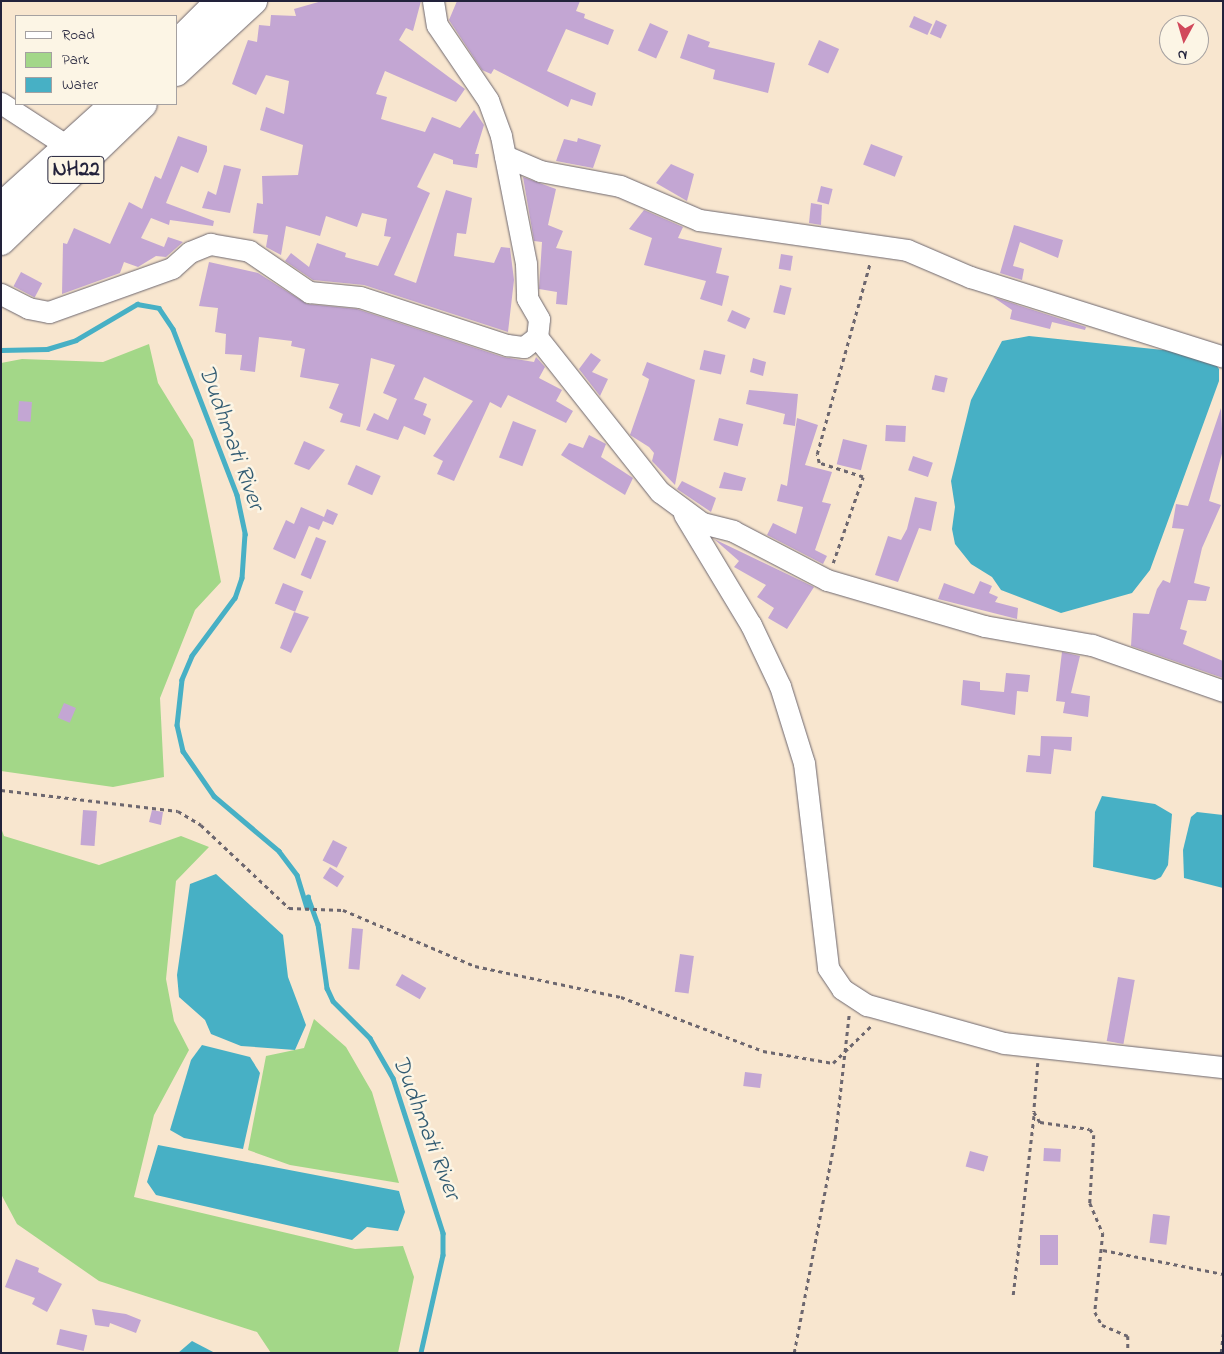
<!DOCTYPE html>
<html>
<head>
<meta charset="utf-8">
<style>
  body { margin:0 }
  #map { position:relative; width:1224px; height:1354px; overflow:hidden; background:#f8e6cf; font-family:"Indie Flower",sans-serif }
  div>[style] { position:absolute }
  .green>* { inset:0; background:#a3d788 }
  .water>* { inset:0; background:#47b0c5 }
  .stream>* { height:4.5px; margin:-2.25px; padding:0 2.25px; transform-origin:2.25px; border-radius:2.25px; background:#47b0c5 }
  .building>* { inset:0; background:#c3a6d3; transform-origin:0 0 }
  .path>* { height:2.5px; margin-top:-1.25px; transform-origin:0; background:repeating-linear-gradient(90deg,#6d676f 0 4px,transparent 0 8px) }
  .roads { filter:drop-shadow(0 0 1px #6d676f) drop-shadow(0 0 1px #6d676f) }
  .minor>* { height:21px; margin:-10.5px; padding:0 10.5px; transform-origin:10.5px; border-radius:10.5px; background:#fff }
  .highway>* { height:28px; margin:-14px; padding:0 14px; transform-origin:14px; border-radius:14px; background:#fff }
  span { translate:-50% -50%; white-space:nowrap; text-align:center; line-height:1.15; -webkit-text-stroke:5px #fcf5e5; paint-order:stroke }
  .shield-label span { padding:1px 4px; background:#fcf5e5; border:1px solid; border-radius:4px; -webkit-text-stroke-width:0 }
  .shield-label { font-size:21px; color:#22223b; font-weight:700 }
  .water-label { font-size:24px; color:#315b72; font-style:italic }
  .frame { position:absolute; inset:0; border:2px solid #22223b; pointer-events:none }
  .legend { position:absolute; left:15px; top:15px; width:162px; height:90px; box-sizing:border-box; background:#fcf5e5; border:1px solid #a5a1a1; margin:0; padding:6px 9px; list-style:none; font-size:15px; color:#22223b }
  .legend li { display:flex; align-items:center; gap:10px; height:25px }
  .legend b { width:25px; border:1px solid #a5a1a1 }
  .north { position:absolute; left:1159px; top:15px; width:50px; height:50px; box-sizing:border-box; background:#fcf5e5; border:1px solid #a5a1a1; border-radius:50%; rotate:186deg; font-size:14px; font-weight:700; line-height:20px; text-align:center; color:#22223b }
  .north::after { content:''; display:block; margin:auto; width:18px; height:22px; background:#d1495b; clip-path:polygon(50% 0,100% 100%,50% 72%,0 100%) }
</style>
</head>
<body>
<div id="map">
  <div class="green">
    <div style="clip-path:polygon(149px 344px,158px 383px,193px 440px,221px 582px,195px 610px,160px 698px,164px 777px,113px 787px,1px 771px,1px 363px,22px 359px,103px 362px)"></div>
    <div style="clip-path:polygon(1px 828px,4px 836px,99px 865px,181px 836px,209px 847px,176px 881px,166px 979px,174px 1021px,189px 1050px,154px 1115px,134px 1197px,355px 1249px,403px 1246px,414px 1277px,398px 1353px,271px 1353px,257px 1332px,99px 1281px,17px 1224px,1px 1194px)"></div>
    <div style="clip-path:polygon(314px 1019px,346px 1047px,372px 1092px,399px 1183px,290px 1165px,248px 1150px,266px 1056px,304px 1048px)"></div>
  </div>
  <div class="water">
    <div style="clip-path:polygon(1029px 336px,1192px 353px,1213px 360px,1219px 369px,1219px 381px,1150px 570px,1132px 593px,1061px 613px,1001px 590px,992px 577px,971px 564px,955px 544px,952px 529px,955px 507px,951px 481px,971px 400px,1002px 341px)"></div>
    <div style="clip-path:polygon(1102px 796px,1155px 804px,1172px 814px,1168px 865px,1161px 877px,1155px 880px,1093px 867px,1095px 812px)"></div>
    <div style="clip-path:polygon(1197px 812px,1223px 815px,1223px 888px,1184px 878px,1183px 850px,1191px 817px)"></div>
    <div style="clip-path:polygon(216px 874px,283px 935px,288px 977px,306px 1025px,295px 1050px,241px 1046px,211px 1034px,205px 1020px,179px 997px,177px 975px,190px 884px)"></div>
    <div style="clip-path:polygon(202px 1045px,250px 1057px,260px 1073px,243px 1149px,184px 1138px,170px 1130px,191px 1060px)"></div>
    <div style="clip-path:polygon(158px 1145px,399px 1191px,405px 1212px,398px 1231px,367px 1227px,352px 1240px,156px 1195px,147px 1182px)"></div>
    <div style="clip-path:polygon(192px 1341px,215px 1353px,178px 1353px)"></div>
  </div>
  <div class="stream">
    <div style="left:1px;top:350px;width:46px;rotate:-1.2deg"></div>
    <div style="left:47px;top:349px;width:30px;rotate:-17deg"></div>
    <div style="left:76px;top:340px;width:71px;rotate:-30.5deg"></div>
    <div style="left:137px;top:304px;width:22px;rotate:10deg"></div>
    <div style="left:159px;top:308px;width:25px;rotate:56deg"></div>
    <div style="left:173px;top:329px;width:178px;rotate:68.9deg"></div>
    <div style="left:237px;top:495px;width:40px;rotate:78deg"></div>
    <div style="left:245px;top:534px;width:44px;rotate:93.9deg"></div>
    <div style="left:242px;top:578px;width:21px;rotate:109deg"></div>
    <div style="left:235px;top:598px;width:72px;rotate:126.6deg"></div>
    <div style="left:192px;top:656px;width:26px;rotate:113deg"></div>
    <div style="left:182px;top:680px;width:45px;rotate:96.3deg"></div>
    <div style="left:177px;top:725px;width:27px;rotate:77deg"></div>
    <div style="left:183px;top:751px;width:55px;rotate:55.4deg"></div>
    <div style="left:214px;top:796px;width:85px;rotate:40.2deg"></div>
    <div style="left:279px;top:851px;width:30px;rotate:53deg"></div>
    <div style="left:297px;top:875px;width:34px;rotate:73deg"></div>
    <div style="left:307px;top:908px;width:11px;rotate:-85deg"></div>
    <div style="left:308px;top:897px;width:29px;rotate:70deg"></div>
    <div style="left:318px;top:924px;width:65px;rotate:82deg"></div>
    <div style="left:327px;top:988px;width:14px;rotate:65deg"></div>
    <div style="left:333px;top:1001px;width:52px;rotate:45deg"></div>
    <div style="left:370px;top:1038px;width:46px;rotate:60.1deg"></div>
    <div style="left:393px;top:1078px;width:163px;rotate:72.1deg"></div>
    <div style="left:443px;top:1233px;width:22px;rotate:90deg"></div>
    <div style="left:443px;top:1255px;width:100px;rotate:102.7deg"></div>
  </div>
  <div class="building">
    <div style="clip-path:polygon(322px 1px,421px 1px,413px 31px,406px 28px,399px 40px,465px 89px,456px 102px,385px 71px,376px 94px,387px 97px,381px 119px,425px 132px,432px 117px,460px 128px,474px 110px,484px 125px,475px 154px,479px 154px,477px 168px,453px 164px,453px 160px,434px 153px,417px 187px,430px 193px,394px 275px,416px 283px,446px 190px,472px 198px,466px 234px,457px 233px,454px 256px,494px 263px,501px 247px,510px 248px,514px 280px,508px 332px,364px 285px,313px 280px,285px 261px,291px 253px,309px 267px,317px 243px,346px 253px,345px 257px,378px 266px,391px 237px,384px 236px,387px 219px,362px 213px,357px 227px,326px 216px,320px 236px,286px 226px,281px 255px,266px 247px,268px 235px,253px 233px,257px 203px,263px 204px,262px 176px,298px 175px,303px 145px,260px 130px,266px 107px,284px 114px,289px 81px,266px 75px,256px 95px,232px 84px,248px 40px,257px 42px,259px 25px,270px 26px,271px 15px,296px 16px,294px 9px)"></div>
    <div style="clip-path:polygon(457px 1px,580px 1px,576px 11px,585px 14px,584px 18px,614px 30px,608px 45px,566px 29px,547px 71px,596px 93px,592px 106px,571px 99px,568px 107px,494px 69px,491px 74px,482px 70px,449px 20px)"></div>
    <div style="left:914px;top:16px;width:20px;height:12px;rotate:24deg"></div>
    <div style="left:936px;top:20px;width:12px;height:15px;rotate:24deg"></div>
    <div style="left:650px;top:23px;width:20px;height:30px;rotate:24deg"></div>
    <div style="clip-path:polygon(688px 34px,710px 42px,708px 47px,775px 63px,768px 93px,713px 79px,715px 70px,680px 58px)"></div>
    <div style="left:819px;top:40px;width:22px;height:27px;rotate:24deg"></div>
    <div style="clip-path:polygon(178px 136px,207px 146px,207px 151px,198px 173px,181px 166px,166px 203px,214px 221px,213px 226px,170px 220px,169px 225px,151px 218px,141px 238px,164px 247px,168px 237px,183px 242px,166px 257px,156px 256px,138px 267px,124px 262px,120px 273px,62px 294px,63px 243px,67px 244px,74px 228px,110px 244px,129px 202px,142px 209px,155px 176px,161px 179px)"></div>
    <div style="clip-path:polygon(578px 138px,601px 145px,593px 168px,556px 161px,564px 139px,577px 142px)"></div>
    <div style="left:871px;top:144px;width:34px;height:22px;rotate:21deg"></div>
    <div style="clip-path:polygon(671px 164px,694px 174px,687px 201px,656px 183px)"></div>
    <div style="clip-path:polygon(224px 165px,241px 169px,230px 213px,202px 208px,208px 191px,216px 195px)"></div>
    <div style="clip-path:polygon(523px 177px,556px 189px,548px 225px,563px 231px,556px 248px,572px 251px,567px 305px,556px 304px,557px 292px,539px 289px,542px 242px,534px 241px)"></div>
    <div style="left:821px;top:186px;width:12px;height:16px;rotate:14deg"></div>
    <div style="clip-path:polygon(811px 203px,822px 205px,821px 225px,809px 223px)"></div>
    <div style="clip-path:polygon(644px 210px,683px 227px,678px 238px,722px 248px,716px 273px,729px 276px,722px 306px,700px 299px,706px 281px,644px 265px,652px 238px,629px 229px)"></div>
    <div style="clip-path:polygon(1014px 225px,1063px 240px,1058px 258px,1020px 242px,1013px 266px,1024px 269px,1022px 280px,1000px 273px)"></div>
    <div style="left:781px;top:254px;width:12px;height:15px;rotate:9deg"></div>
    <div style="clip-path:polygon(209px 262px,258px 273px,307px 304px,357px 309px,503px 357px,534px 362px,536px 357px,545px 367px,539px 378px,562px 390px,556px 401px,573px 411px,566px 423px,508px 395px,501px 408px,490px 402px,454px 481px,437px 474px,443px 461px,433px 456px,473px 401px,424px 377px,414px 399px,427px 404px,423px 415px,431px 419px,425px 435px,404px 426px,398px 440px,366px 430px,374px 413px,388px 420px,397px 399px,383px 393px,395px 365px,371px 358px,360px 427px,340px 422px,343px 414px,329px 408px,339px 384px,300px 377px,305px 349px,291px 346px,292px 341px,259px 337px,255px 372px,240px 370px,242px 355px,225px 354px,226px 334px,215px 332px,218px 308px,199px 306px)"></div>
    <div style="left:21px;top:272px;width:24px;height:16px;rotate:28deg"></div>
    <div style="left:780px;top:285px;width:12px;height:28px;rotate:14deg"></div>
    <div style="clip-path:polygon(993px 297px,1086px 327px,1085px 330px,1052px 322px,1050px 329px,1010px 319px,1012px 310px)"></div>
    <div style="left:732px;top:310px;width:20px;height:12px;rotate:24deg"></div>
    <div style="left:704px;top:350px;width:22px;height:20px;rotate:13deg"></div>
    <div style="clip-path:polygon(591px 353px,601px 360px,592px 372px,608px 379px,600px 396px,579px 369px)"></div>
    <div style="clip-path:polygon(753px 358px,766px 362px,763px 376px,750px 372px)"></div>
    <div style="clip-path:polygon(647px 362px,695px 380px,675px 485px,652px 461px,654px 453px,649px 447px,630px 435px,647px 386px,649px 379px,642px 375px)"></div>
    <div style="left:935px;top:375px;width:13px;height:15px;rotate:13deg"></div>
    <div style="clip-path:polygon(749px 390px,798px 394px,795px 426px,783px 424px,785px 414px,746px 404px)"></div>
    <div style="left:19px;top:401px;width:13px;height:20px;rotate:4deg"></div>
    <div style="clip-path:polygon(1221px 408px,1223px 450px,1209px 501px,1221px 505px,1202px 548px,1194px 583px,1210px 587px,1206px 601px,1188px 600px,1180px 629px,1187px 631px,1183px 644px,1223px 661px,1223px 678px,1131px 646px,1133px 613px,1149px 614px,1157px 589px,1163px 580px,1170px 583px,1184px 529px,1172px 528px,1176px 504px,1188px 506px)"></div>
    <div style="left:719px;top:418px;width:25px;height:23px;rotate:14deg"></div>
    <div style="clip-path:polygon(797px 418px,818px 425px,805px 465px,832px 472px,822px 502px,831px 504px,815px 550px,827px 556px,823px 564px,767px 535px,773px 523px,796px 534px,803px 507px,777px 501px,781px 484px,787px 486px)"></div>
    <div style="left:513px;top:421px;width:25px;height:39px;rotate:21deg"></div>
    <div style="left:886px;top:425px;width:20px;height:16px;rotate:3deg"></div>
    <div style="clip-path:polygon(589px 435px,606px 444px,601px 457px,633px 478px,625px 495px,561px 455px,569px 443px,583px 448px)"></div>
    <div style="left:843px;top:439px;width:25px;height:26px;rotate:14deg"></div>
    <div style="clip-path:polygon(304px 441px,325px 450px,309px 470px,294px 464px)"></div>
    <div style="left:913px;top:456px;width:21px;height:15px;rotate:19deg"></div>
    <div style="left:356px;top:465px;width:27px;height:21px;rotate:24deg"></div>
    <div style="clip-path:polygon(724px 472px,746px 478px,742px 491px,719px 488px)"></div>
    <div style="clip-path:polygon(682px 481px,716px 498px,711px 512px,677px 489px)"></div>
    <div style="clip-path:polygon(915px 497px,937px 502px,931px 531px,919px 528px,898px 582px,875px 575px,888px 536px,901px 540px,907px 529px)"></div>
    <div style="clip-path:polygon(301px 507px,324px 517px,327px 509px,338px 514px,333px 525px,323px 521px,319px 530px,309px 526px,295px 559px,273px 549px,286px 520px,294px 524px)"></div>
    <div style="left:316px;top:537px;width:11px;height:41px;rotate:22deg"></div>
    <div style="clip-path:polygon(714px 539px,814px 587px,787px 629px,768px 618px,774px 608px,757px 597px,766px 585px,734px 567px,739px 561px)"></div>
    <div style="clip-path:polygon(980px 581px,992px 586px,989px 593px,998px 597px,995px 602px,1018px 608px,1017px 619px,938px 599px,944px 583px,974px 594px)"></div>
    <div style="left:283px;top:583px;width:22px;height:22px;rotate:22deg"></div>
    <div style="clip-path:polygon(294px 612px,309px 617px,291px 653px,280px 648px)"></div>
    <div style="clip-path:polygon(1062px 652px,1080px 656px,1071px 693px,1090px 696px,1088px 717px,1063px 713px,1065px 702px,1056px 701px)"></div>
    <div style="clip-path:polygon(1006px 673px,1030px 675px,1028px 692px,1017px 691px,1015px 715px,961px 705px,963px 680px,980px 682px,980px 690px,1004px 692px)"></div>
    <div style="left:64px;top:703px;width:13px;height:16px;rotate:23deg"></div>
    <div style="clip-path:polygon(1041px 736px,1072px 737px,1071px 751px,1054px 749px,1051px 774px,1026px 772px,1028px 755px,1040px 756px)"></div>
    <div style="left:83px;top:810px;width:14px;height:35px;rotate:4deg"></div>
    <div style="clip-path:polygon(152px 810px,163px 812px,161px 825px,149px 822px)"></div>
    <div style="left:333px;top:840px;width:16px;height:23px;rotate:27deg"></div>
    <div style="left:330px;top:867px;width:17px;height:13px;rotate:33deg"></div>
    <div style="left:352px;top:928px;width:11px;height:41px;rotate:5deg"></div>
    <div style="left:680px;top:954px;width:14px;height:38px;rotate:8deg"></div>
    <div style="left:402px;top:974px;width:28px;height:13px;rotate:30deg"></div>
    <div style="left:1118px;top:977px;width:17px;height:65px;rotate:10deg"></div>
    <div style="left:745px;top:1072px;width:17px;height:14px;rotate:7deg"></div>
    <div style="left:1044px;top:1148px;width:17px;height:13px;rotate:3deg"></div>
    <div style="left:970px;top:1151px;width:19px;height:16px;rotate:16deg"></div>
    <div style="left:1153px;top:1214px;width:17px;height:29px;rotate:7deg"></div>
    <div style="left:1040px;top:1235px;width:18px;height:30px"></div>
    <div style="clip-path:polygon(16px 1259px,39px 1268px,38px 1272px,62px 1284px,47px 1312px,32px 1304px,35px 1298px,5px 1287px)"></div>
    <div style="clip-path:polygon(92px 1309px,126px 1314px,141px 1320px,136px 1333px,110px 1323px,109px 1327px,95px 1325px)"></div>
    <div style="left:60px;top:1329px;width:28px;height:16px;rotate:13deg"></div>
  </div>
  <div class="path">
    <div style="left:833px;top:563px;width:91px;rotate:-70.8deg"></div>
    <div style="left:863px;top:477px;width:46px;rotate:-162.3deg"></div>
    <div style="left:819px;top:463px;width:9px;rotate:-103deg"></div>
    <div style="left:817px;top:454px;width:198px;rotate:-74.5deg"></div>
    <div style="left:1px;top:790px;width:178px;rotate:6.8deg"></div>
    <div style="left:178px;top:811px;width:27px;rotate:31deg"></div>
    <div style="left:201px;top:825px;width:121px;rotate:43.3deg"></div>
    <div style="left:289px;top:908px;width:54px;rotate:2.1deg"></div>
    <div style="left:343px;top:910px;width:143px;rotate:23deg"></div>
    <div style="left:475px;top:966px;width:149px;rotate:12deg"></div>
    <div style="left:621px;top:997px;width:152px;rotate:20.8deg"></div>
    <div style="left:763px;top:1051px;width:71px;rotate:9.7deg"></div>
    <div style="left:833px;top:1063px;width:54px;rotate:-44.3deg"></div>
    <div style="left:1038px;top:1063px;width:49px;rotate:94.7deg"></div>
    <div style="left:1034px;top:1112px;width:12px;rotate:59deg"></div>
    <div style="left:1040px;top:1122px;width:50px;rotate:8deg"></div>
    <div style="left:1090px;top:1129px;width:7px;rotate:56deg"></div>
    <div style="left:1094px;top:1135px;width:68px;rotate:93.4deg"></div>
    <div style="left:1090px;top:1203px;width:33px;rotate:67deg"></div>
    <div style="left:1103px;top:1233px;width:79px;rotate:95.8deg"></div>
    <div style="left:1095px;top:1312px;width:15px;rotate:62deg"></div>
    <div style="left:1102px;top:1325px;width:28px;rotate:23deg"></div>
    <div style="left:1128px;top:1336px;width:17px;rotate:90deg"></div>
    <div style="left:1103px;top:1250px;width:122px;rotate:11.3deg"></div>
    <div style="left:1013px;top:1295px;width:183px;rotate:-83.4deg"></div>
    <div style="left:794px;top:1353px;width:218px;rotate:-79.2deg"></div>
    <div style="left:835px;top:1139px;width:126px;rotate:-83.6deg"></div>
    <div style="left:1221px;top:1353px;width:19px;rotate:-84deg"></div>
  </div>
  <div class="roads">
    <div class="minor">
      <div style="left:433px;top:1px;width:24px;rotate:81deg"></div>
      <div style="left:437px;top:25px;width:91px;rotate:55.8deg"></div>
      <div style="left:488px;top:100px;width:38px;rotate:70deg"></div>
      <div style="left:501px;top:136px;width:130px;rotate:78.9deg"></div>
      <div style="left:526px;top:264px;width:34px;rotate:88deg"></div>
      <div style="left:527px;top:298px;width:24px;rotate:60deg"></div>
      <div style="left:539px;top:319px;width:18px;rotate:96deg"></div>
      <div style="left:537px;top:337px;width:198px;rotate:51.6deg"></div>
      <div style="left:660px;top:492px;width:52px;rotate:36.4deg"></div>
      <div style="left:702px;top:523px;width:32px;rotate:14deg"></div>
      <div style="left:733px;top:531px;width:106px;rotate:27.5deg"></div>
      <div style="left:827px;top:580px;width:164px;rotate:16.3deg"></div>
      <div style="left:984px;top:626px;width:110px;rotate:10deg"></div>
      <div style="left:1092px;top:645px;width:139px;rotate:19.3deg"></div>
      <div style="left:1px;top:103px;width:79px;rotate:33.1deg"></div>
      <div style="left:505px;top:156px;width:38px;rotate:23deg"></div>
      <div style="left:540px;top:171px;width:81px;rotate:10.6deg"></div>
      <div style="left:620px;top:186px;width:86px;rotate:23.3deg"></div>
      <div style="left:699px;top:220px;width:210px;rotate:8.2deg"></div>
      <div style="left:907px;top:250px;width:69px;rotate:23.2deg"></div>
      <div style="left:970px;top:277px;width:265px;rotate:17.5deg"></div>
      <div style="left:1px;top:294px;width:30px;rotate:27deg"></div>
      <div style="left:28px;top:308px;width:21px;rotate:11deg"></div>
      <div style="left:49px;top:312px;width:131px;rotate:-19.7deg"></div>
      <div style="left:172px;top:268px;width:24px;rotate:-42deg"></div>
      <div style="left:190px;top:252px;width:22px;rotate:-22deg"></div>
      <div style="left:210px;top:244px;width:40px;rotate:10deg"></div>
      <div style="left:249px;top:251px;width:73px;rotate:34.3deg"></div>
      <div style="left:309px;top:292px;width:51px;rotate:5.6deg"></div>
      <div style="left:360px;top:297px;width:155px;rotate:18.1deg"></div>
      <div style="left:507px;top:345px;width:17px;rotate:7deg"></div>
      <div style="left:524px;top:347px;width:16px;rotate:-38deg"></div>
      <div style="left:684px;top:514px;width:130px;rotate:58.9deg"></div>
      <div style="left:751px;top:625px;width:68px;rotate:64.6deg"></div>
      <div style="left:780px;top:686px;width:81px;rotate:72.7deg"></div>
      <div style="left:804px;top:763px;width:206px;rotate:83.3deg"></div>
      <div style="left:828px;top:968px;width:25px;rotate:56deg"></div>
      <div style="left:842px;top:989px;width:30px;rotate:33deg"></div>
      <div style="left:867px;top:1005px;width:142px;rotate:15.5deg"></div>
      <div style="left:1004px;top:1043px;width:220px;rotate:6.3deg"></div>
    </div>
    <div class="highway">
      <div style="left:176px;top:45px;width:62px;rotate:-45deg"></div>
      <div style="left:176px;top:72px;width:105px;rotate:-42.7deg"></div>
      <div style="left:1px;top:207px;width:154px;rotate:-42.1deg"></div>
      <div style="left:1px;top:241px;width:197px;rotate:-44deg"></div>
    </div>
  </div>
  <div class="shield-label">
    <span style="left:76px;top:170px">NH22</span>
  </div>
  <div class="water-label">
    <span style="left:230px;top:438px;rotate:70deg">Dudhmati River</span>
    <span style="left:425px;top:1128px;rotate:69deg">Dudhmati River</span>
  </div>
  <div class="frame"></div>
  <ul class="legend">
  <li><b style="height:6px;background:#fff"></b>Road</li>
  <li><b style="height:14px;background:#a3d788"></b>Park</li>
  <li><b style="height:14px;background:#47b0c5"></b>Water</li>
  </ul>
  <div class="north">N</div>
</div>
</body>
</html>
